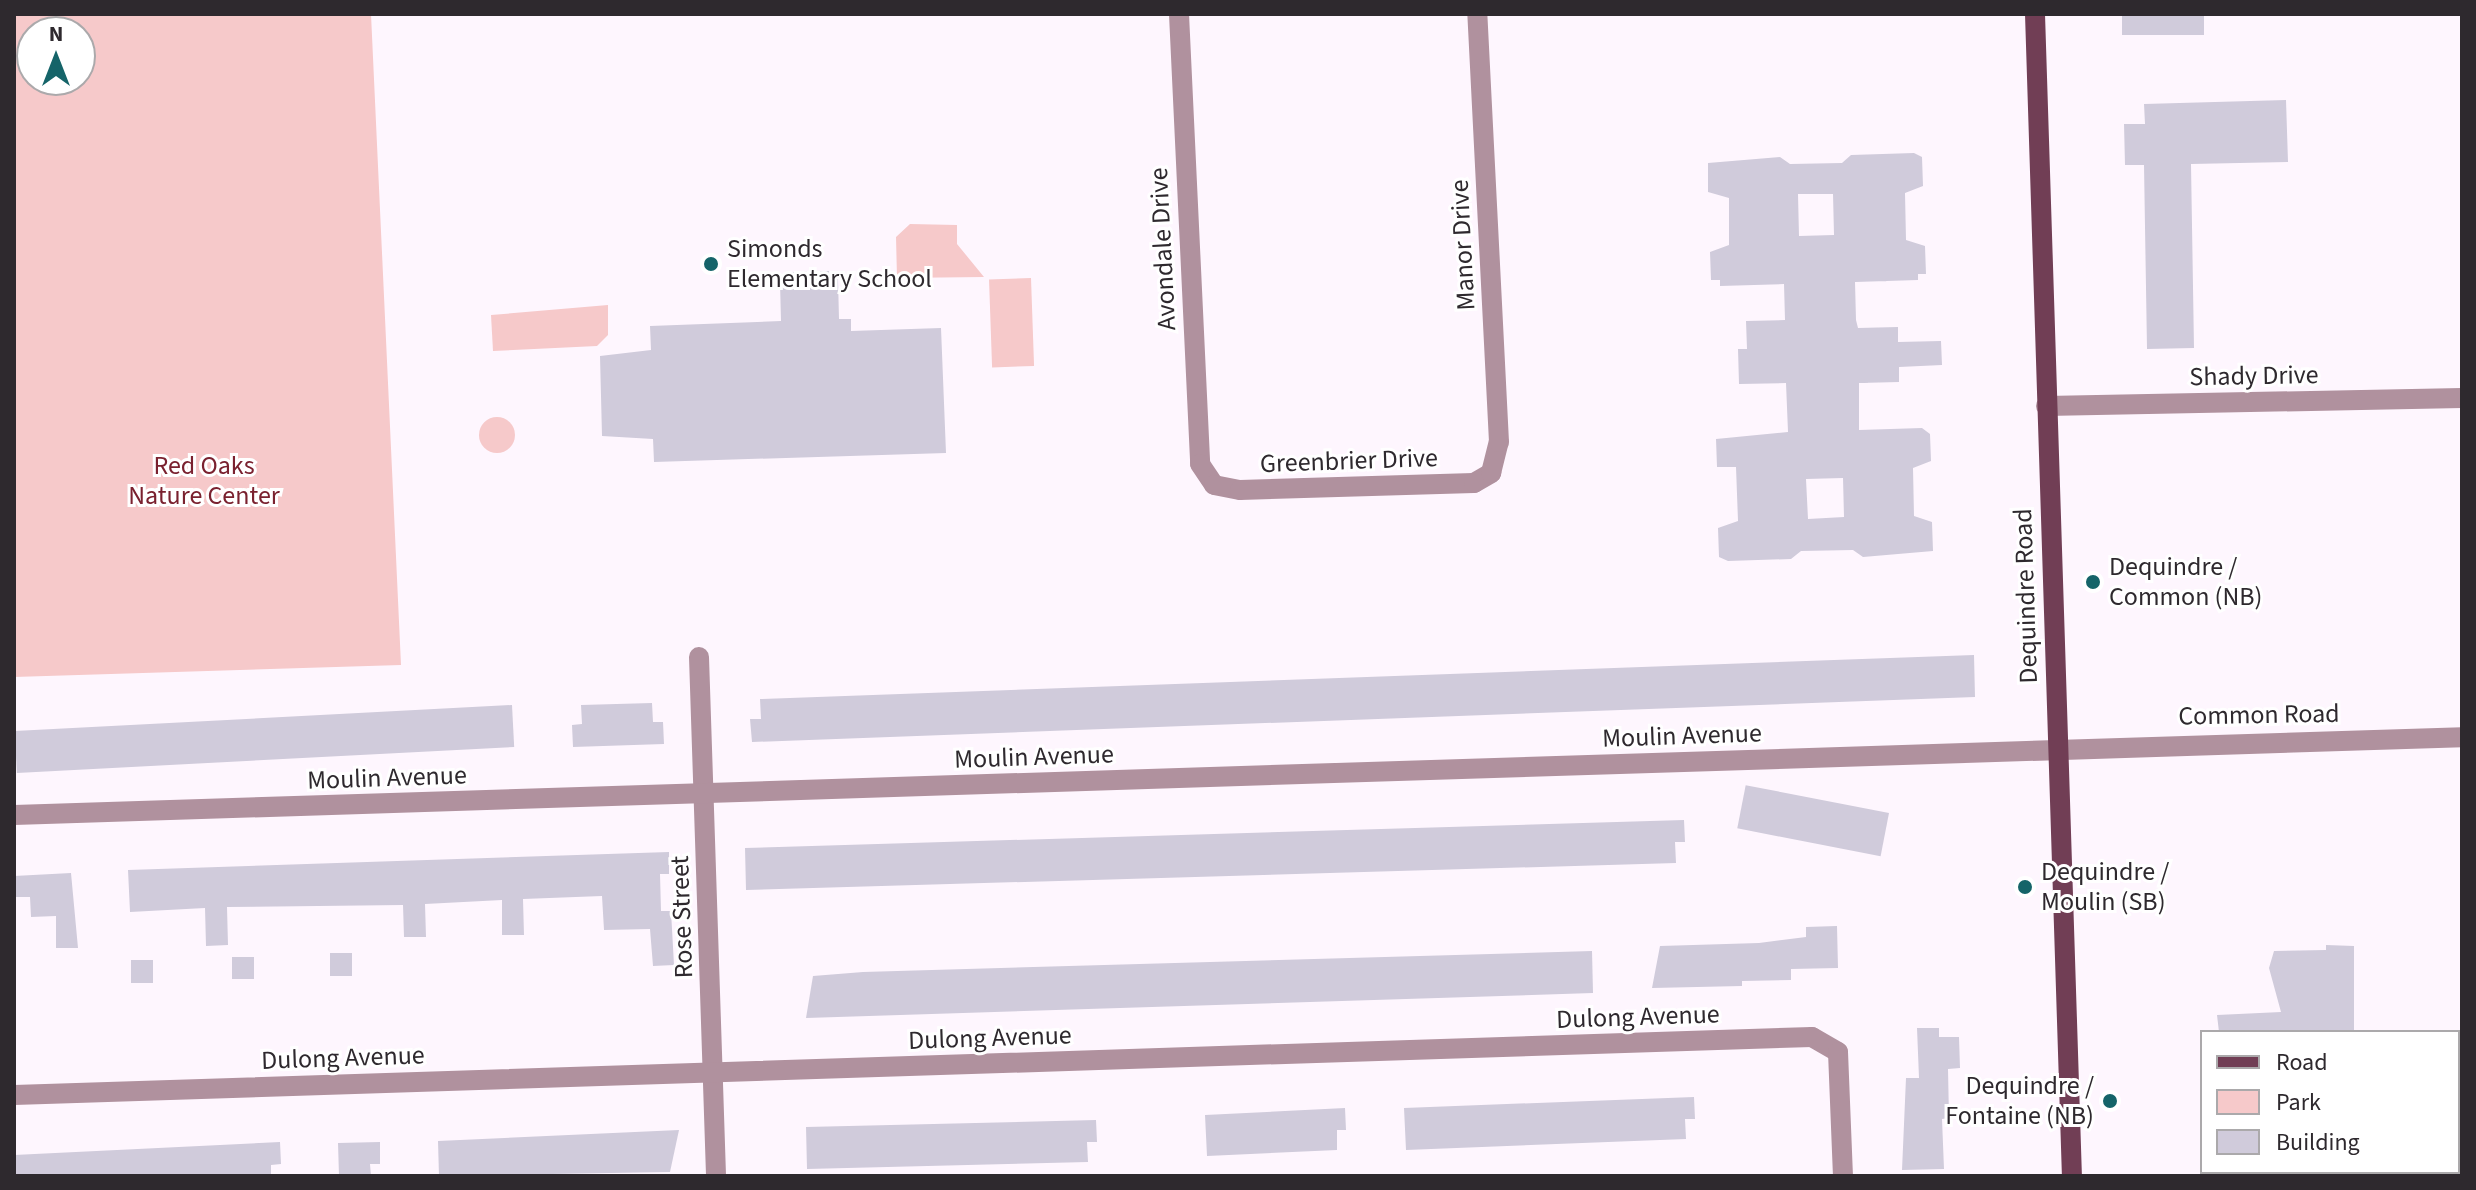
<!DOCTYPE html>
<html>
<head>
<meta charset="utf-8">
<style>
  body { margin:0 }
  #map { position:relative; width:2476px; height:1190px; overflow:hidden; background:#fef6fe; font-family:"Source Sans 3",sans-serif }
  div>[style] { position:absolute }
  .green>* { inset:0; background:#f6c9ca; transform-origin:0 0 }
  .round { border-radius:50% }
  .building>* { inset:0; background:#d0cbdb; transform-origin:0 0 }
  .minor>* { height:20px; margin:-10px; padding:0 10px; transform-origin:10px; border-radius:10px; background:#b0919e }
  .major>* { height:20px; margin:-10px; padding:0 10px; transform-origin:10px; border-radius:10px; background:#713e55 }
  .dots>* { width:22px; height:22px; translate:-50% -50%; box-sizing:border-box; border:4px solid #fff; border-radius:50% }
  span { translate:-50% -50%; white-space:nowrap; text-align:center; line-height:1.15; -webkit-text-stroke:6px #fff; paint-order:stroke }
  .street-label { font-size:26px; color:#2e292e }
  .poi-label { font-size:26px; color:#2e292e }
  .left { translate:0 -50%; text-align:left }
  .right { translate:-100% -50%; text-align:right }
  .park-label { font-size:26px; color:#7a212f }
  .frame { position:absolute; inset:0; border:16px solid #2e292e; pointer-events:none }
  .legend { position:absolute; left:2200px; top:1030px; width:260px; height:144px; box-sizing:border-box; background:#fff; border:2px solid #aba9ab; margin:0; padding:10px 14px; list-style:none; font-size:24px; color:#2e292e }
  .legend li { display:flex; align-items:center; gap:16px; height:40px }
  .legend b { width:40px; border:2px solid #aba9ab }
  .north { position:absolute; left:16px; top:16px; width:80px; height:80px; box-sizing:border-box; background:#fff; border:2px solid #aba9ab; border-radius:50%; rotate:0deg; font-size:22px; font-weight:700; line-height:32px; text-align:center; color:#2e292e }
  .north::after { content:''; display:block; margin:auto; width:28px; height:36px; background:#156469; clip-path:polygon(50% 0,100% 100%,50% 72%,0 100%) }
</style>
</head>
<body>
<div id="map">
  <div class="green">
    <div style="clip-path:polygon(evenodd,14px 14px,371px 14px,401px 665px,14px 677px,14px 14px,80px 32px,80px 80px,32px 80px,32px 32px,80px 32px)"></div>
    <div style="clip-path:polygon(910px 224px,957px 225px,957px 244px,984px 277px,897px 278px,896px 237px)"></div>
    <div style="left:1031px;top:278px;width:88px;height:42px;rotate:88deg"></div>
    <div style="clip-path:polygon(608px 305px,608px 335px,597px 346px,493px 351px,491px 315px)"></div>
    <div class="round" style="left:479px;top:417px;width:36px;height:36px"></div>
  </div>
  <div class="building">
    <div style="left:2122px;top:14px;width:82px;height:21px"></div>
    <div style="clip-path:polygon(2286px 100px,2288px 162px,2191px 164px,2194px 348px,2147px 349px,2144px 165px,2125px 165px,2124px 124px,2145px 124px,2144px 104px)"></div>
    <div style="clip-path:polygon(evenodd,1914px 153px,1922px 157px,1923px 186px,1905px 193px,1906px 240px,1925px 246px,1926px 274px,1918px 274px,1918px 280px,1855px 282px,1856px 320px,1858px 328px,1898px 327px,1898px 342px,1941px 341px,1942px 365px,1899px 367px,1899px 382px,1859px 383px,1859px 430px,1922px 428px,1930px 434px,1931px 461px,1913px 468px,1914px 516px,1932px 522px,1933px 551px,1863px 557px,1853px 550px,1801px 551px,1791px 559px,1728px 561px,1719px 557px,1718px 528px,1738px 521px,1736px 467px,1717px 467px,1716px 439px,1788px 432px,1786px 383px,1739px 384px,1738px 349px,1747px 349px,1746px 321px,1785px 320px,1784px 284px,1720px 286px,1720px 280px,1711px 280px,1710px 252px,1729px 245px,1729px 198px,1708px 192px,1708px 163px,1780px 157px,1790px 164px,1842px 163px,1851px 155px,1914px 153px,1798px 194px,1833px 194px,1834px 235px,1799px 236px,1798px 194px,1914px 153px,1843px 478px,1844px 517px,1808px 519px,1806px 479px,1843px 478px)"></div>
    <div style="clip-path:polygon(829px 271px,829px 279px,838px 279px,839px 319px,851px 319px,851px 331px,941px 328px,946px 453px,654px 462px,653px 439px,602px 436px,600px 356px,651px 350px,650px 326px,781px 321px,780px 283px,791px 283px,791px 272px)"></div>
    <div style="clip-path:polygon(1974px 655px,1975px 697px,752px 742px,750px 719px,761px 719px,760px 699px)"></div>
    <div style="clip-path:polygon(652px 703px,653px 722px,663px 722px,664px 744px,573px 747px,572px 725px,582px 724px,581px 705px)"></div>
    <div style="left:512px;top:705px;width:42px;height:498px;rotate:87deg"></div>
    <div style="left:1889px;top:813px;width:44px;height:146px;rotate:101deg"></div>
    <div style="clip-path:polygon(1684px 820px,1685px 842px,1675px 842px,1676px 863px,746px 890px,745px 848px)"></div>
    <div style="clip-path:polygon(669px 852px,669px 874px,660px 874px,661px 911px,671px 911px,674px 965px,653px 966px,650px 929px,604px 930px,602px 896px,523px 899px,524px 935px,502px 935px,502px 900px,425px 904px,426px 937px,404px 937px,403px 905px,227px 907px,228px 945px,206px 946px,205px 908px,130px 912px,128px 870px)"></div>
    <div style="clip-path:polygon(71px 873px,78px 948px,56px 948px,56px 916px,31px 917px,30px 897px,14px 897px,14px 876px)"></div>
    <div style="clip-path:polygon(1837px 926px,1838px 968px,1791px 969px,1791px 980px,1742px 981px,1742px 986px,1652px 988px,1660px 946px,1759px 943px,1806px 937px,1806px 927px)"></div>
    <div style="clip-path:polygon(2326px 945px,2354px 946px,2354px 1032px,2219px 1032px,2217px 1015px,2281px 1012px,2269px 968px,2274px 951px,2326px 950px)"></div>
    <div style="clip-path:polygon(1592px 951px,1593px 993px,806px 1018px,813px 976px,863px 972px)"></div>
    <div style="left:352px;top:953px;width:23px;height:22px;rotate:90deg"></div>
    <div style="left:232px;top:957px;width:22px;height:22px"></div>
    <div style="left:131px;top:960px;width:22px;height:23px"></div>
    <div style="clip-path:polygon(1917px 1028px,1939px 1028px,1939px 1037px,1959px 1037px,1960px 1068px,1948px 1069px,1949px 1118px,1942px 1119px,1944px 1169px,1902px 1170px,1906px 1078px,1919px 1078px)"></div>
    <div style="clip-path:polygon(1694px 1097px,1695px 1119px,1685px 1119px,1686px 1139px,1406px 1150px,1404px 1108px)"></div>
    <div style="clip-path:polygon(1345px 1108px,1346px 1130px,1337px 1130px,1337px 1150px,1207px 1156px,1205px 1115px)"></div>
    <div style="clip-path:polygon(1096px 1120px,1097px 1142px,1087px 1142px,1088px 1162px,807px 1169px,806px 1127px)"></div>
    <div style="clip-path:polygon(679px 1130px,670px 1172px,439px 1176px,438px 1141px)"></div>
    <div style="clip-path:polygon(280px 1142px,281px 1164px,271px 1165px,271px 1176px,14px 1176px,14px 1155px)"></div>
    <div style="clip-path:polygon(380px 1142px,380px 1164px,370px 1164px,371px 1176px,339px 1176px,338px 1143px)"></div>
  </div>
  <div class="minor">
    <div style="left:1179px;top:14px;width:450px;rotate:87.3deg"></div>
    <div style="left:1200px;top:464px;width:25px;rotate:56deg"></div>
    <div style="left:1214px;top:485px;width:26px;rotate:11deg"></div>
    <div style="left:1240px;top:490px;width:234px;rotate:-1.7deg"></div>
    <div style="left:1474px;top:483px;width:20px;rotate:-30deg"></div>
    <div style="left:1491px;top:473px;width:32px;rotate:-76deg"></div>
    <div style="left:1499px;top:442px;width:429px;rotate:-92.9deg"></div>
    <div style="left:2046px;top:406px;width:416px;rotate:-1.1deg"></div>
    <div style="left:699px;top:657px;width:519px;rotate:88.12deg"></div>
    <div style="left:14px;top:815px;width:2449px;rotate:-1.82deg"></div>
    <div style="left:14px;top:1095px;width:1799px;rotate:-1.85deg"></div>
    <div style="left:1812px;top:1037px;width:30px;rotate:30deg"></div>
    <div style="left:1838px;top:1052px;width:124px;rotate:87.7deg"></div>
  </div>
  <div class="major">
    <div style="left:2035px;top:14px;width:1163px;rotate:88.18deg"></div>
  </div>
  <div class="dots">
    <div style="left:711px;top:264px;background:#156469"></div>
    <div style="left:2093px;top:582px;background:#156469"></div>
    <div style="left:2025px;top:887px;background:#156469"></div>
    <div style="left:2110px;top:1101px;background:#156469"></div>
  </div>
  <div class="street-label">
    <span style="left:1463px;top:245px;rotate:-93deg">Manor Drive</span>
    <span style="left:1163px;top:249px;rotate:-93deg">Avondale Drive</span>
    <span style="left:2254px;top:376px;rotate:-1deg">Shady Drive</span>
    <span style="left:1349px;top:461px;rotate:-2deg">Greenbrier Drive</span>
    <span style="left:2026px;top:596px;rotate:-92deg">Dequindre Road</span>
    <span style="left:2259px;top:715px;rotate:-1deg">Common Road</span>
    <span style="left:1682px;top:736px;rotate:-2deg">Moulin Avenue</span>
    <span style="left:1034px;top:757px;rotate:-2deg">Moulin Avenue</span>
    <span style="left:387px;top:778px;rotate:-2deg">Moulin Avenue</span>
    <span style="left:682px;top:917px;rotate:-92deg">Rose Street</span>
    <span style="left:1638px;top:1017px;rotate:-2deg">Dulong Avenue</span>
    <span style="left:990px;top:1038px;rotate:-2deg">Dulong Avenue</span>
    <span style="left:343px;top:1058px;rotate:-2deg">Dulong Avenue</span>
  </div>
  <div class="poi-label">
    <span class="left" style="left:727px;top:264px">Simonds<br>Elementary School</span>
    <span class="left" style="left:2109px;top:582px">Dequindre /<br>Common (NB)</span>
    <span class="left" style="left:2041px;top:887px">Dequindre /<br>Moulin (SB)</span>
    <span class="right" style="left:2094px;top:1101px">Dequindre /<br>Fontaine (NB)</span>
  </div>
  <div class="park-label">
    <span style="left:204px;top:481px">Red Oaks<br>Nature Center</span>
  </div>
  <div class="frame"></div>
  <ul class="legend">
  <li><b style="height:10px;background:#713e55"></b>Road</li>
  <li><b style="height:22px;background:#f6c9ca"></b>Park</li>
  <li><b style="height:22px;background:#d0cbdb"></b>Building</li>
  </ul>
  <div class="north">N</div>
</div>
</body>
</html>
